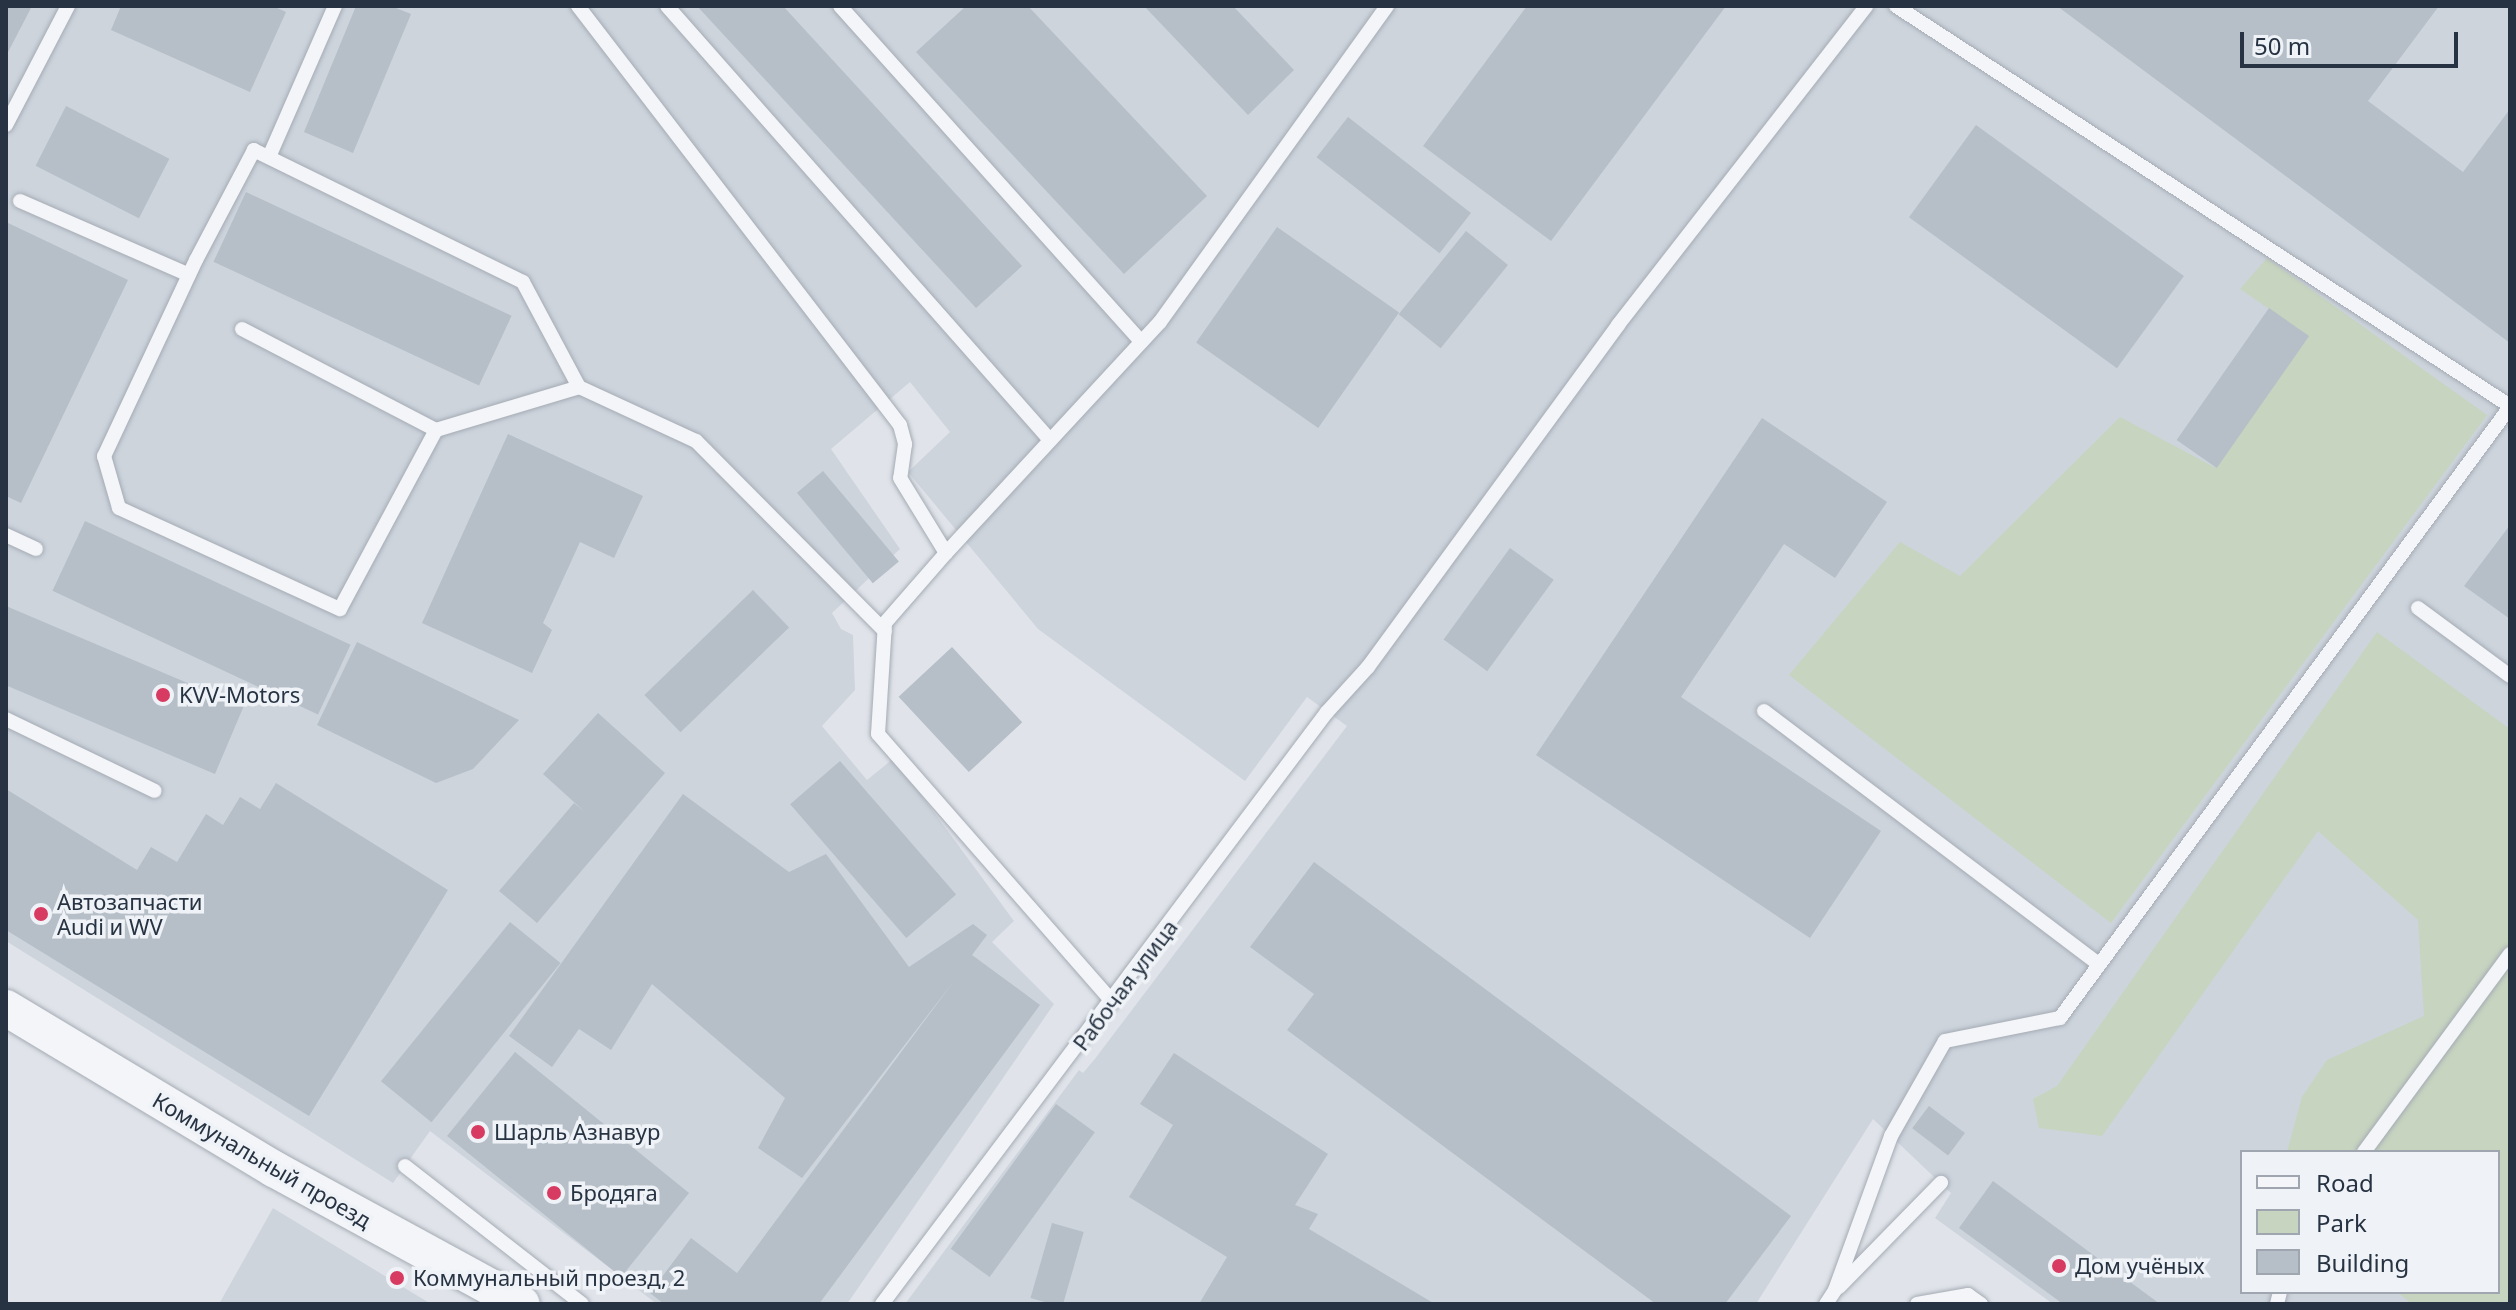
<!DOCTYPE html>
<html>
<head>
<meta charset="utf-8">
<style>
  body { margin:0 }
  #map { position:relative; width:2516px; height:1310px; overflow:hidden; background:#e0e4ea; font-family:"Noto Sans",sans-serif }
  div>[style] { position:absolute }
  .built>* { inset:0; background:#cdd4dc }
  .green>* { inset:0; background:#c7d4c0 }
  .building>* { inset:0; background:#b6bec7; transform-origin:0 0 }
  .roads { filter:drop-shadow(0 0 2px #a5abb4) drop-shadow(0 0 2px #a5abb4) }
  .service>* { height:14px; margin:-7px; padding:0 7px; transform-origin:7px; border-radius:7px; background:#f3f5f8 }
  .tertiary>* { height:36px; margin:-18px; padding:0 18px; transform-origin:18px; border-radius:18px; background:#f3f5f8 }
  .dots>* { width:22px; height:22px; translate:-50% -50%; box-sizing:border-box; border:4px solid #eff3f7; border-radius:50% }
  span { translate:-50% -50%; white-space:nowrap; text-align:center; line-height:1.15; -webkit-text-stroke:7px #eff3f7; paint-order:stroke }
  .poi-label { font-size:22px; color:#273342 }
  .left { translate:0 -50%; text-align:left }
  .street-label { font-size:22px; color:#273342 }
  .frame { position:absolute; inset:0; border:8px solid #273342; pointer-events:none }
  .legend { position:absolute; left:2240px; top:1150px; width:260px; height:144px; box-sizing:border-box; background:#eff3f7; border:2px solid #9fa6af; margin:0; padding:10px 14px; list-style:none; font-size:24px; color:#273342 }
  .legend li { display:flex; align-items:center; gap:16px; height:40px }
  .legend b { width:40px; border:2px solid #9fa6af }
  .scale { position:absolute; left:2240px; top:32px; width:218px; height:36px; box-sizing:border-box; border:4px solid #273342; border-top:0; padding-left:10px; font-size:24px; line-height:28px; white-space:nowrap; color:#273342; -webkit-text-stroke:6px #eff3f7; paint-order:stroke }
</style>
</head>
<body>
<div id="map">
  <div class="built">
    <div style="clip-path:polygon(evenodd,6px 6px,2510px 6px,2510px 1304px,2053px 1304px,1935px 1218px,1951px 1193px,1873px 1119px,1756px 1304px,905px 1304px,1079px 1070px,1083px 1073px,1094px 1060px,1347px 726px,1307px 697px,1245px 781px,1038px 629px,908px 472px,950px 432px,910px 382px,831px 449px,900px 549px,832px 613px,841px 629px,853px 635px,855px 690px,822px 726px,867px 780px,894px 758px,1014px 921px,992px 942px,1054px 1004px,847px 1304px,657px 1304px,430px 1131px,393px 1183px,6px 941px,6px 6px,2242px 1152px,2498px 1152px,2498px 1292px,2242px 1292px,2242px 1152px)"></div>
    <div style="clip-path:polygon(273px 1208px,431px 1304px,219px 1304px)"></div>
  </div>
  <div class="green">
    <div style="clip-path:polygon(2267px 258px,2487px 415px,2111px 923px,1789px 675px,1900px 542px,1960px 576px,2120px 417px,2216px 468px,2309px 336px,2240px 289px)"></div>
    <div style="clip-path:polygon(2377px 632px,2510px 729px,2510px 1304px,2412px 1304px,2397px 1292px,2498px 1292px,2498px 1152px,2287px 1152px,2302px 1097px,2327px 1060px,2424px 1016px,2418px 920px,2318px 831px,2102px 1136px,2039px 1128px,2033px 1099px,2057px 1086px)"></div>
  </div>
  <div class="building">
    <div style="clip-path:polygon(6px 6px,32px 6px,6px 56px)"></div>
    <div style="clip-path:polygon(121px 6px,273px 6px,286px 12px,250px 92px,111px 30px)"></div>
    <div style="clip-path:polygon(356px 6px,391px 6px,411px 14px,353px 153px,304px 132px)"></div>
    <div style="clip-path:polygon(697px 6px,783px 6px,1022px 266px,976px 308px)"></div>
    <div style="clip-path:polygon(966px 6px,1028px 6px,1207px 196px,1124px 274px,916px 52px)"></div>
    <div style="clip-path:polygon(1144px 6px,1233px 6px,1294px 70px,1248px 115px)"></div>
    <div style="clip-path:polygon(1527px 6px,1726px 6px,1551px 241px,1423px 146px)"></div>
    <div style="clip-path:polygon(2057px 6px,2439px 6px,2368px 101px,2463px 172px,2510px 109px,2510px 343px)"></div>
    <div style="left:66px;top:106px;width:116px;height:67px;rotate:27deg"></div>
    <div style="left:1348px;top:117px;width:156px;height:51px;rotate:38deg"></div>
    <div style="left:1976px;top:125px;width:257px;height:114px;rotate:36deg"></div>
    <div style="left:246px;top:192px;width:293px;height:77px;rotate:25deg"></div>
    <div style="clip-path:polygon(6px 222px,128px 280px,21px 503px,6px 496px)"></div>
    <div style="left:1277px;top:227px;width:149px;height:141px;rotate:35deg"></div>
    <div style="left:1466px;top:231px;width:54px;height:107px;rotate:39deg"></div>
    <div style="left:2269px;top:308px;width:49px;height:161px;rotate:35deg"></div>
    <div style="clip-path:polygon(1762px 418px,1887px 502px,1835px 578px,1784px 544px,1681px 697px,1881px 831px,1810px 938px,1536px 755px)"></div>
    <div style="clip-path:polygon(508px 434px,643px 496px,614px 558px,580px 542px,543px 623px,552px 630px,532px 673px,422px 623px)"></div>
    <div style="left:823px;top:471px;width:118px;height:34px;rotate:50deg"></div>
    <div style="left:85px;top:521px;width:293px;height:77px;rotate:25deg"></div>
    <div style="clip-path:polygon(2510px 525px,2510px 619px,2464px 586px)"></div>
    <div style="left:1510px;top:548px;width:54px;height:113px;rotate:36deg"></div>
    <div style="left:753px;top:590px;width:52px;height:151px;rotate:46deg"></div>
    <div style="left:6px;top:606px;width:258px;height:73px;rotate:23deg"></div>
    <div style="clip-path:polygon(357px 642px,519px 720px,473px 769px,436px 783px,317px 725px)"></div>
    <div style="left:952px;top:647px;width:103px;height:73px;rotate:47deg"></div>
    <div style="clip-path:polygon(598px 713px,665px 773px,537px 923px,499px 891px,574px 803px,585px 812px,543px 774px)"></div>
    <div style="left:840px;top:761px;width:177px;height:66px;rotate:49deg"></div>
    <div style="clip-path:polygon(276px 783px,448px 890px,309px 1116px,6px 930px,6px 789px,137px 870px,151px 847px,177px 862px,206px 814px,223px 825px,240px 797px,260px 809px)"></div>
    <div style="clip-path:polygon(683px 794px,789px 872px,826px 854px,909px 967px,973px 924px,987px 935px,972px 955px,1040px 1005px,819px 1304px,664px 1304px,650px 1293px,691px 1238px,737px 1273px,954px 981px,802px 1178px,758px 1148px,785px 1098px,652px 984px,611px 1050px,579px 1029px,552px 1067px,509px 1036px)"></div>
    <div style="clip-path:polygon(1314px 862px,1791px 1216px,1725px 1304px,1656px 1304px,1287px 1030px,1314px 994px,1250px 947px)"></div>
    <div style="left:510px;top:922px;width:65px;height:205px;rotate:39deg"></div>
    <div style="left:515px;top:1052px;width:224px;height:108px;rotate:39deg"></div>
    <div style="clip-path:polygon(1174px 1053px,1328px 1154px,1295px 1205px,1318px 1214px,1309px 1229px,1435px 1304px,1199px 1304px,1227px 1257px,1129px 1197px,1173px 1125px,1140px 1104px)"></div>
    <div style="left:1056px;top:1104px;width:48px;height:179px;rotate:36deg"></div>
    <div style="left:1929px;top:1106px;width:45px;height:28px;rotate:37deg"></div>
    <div style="clip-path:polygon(1993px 1181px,2160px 1304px,2063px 1304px,1959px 1228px)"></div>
    <div style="left:1052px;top:1223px;width:33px;height:78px;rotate:16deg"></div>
  </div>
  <div class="roads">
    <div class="service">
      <div style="left:578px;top:6px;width:528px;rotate:52.46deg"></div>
      <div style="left:900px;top:425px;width:20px;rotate:75deg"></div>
      <div style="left:905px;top:444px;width:34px;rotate:98deg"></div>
      <div style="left:900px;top:478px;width:88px;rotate:58.5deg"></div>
      <div style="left:946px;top:553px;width:93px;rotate:131.1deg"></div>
      <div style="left:885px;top:623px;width:111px;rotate:93.6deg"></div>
      <div style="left:878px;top:734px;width:356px;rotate:48.8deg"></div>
      <div style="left:667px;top:6px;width:579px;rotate:48.57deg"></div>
      <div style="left:840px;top:6px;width:451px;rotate:48.1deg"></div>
      <div style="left:1896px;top:6px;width:733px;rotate:33.08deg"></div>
      <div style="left:6px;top:125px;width:134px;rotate:-62.5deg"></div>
      <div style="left:269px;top:157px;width:165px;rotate:-66.4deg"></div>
      <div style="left:20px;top:201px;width:184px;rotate:23.6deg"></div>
      <div style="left:242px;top:329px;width:219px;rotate:27.5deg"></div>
      <div style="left:579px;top:387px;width:119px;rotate:-118.1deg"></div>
      <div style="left:523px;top:282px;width:300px;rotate:-153.9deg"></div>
      <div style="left:254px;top:150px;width:124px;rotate:117.8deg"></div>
      <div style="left:196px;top:260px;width:217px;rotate:115.1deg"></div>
      <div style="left:104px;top:456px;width:54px;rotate:73.9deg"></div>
      <div style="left:119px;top:508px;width:243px;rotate:24.6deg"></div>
      <div style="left:340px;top:609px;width:203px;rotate:-61.8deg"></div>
      <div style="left:436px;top:430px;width:149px;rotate:-16.7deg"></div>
      <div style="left:579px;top:387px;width:129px;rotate:24.8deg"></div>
      <div style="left:696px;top:441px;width:268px;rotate:45.2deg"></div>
      <div style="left:6px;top:535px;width:33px;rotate:25deg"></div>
      <div style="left:946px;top:553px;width:315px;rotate:-47.2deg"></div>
      <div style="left:1160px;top:322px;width:389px;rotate:-54.3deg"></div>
      <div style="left:2418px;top:608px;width:114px;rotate:36.5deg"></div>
      <div style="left:1764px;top:711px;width:420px;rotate:37.1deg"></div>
      <div style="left:6px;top:719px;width:165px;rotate:25.8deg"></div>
      <div style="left:2364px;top:1152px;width:246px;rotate:-53.6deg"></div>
      <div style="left:405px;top:1166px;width:224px;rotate:37.9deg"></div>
      <div style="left:1839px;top:1287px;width:146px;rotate:-45.6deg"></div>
      <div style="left:882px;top:1304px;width:741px;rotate:-53.07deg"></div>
      <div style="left:1327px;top:712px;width:61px;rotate:-47.7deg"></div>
      <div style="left:1368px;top:667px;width:424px;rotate:-53.8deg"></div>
      <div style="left:1618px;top:325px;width:404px;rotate:-52.1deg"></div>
      <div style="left:1826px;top:1304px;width:17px;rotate:-57deg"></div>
      <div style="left:1835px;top:1290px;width:164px;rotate:-70deg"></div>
      <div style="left:1891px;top:1136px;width:109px;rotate:-60.4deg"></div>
      <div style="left:1945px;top:1041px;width:117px;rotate:-11.3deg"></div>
      <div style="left:2060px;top:1018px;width:759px;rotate:-53.63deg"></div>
      <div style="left:1917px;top:1304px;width:52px;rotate:-10deg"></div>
      <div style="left:1968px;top:1295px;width:16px;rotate:35deg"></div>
      <div style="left:2277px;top:1304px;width:12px;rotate:-76deg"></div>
    </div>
    <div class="tertiary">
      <div style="left:6px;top:1008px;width:313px;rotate:31deg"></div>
      <div style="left:274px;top:1169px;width:282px;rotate:28.6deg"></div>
    </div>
  </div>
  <div class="dots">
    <div style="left:163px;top:695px;background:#d83b61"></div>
    <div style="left:41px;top:914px;background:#d83b61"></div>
    <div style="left:478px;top:1132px;background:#d83b61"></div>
    <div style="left:554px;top:1193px;background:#d83b61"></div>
    <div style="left:2059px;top:1266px;background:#d83b61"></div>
    <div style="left:397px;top:1278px;background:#d83b61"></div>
  </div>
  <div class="poi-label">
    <span class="left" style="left:179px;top:695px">KVV-Motors</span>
    <span class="left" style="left:57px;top:914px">Автозапчасти<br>Audi и WV</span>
    <span class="left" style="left:494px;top:1132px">Шарль Азнавур</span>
    <span class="left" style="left:570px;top:1193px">Бродяга</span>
    <span class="left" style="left:2075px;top:1266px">Дом учёных</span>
    <span class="left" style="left:413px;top:1278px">Коммунальный проезд, 2</span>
  </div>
  <div class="street-label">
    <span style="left:1125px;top:985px;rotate:-53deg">Рабочая улица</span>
    <span style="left:262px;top:1160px;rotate:30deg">Коммунальный проезд</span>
  </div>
  <div class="frame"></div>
  <ul class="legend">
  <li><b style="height:10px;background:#f3f5f8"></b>Road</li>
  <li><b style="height:22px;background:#c7d4c0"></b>Park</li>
  <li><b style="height:22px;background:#b6bec7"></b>Building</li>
  </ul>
  <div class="scale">50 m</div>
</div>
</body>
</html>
